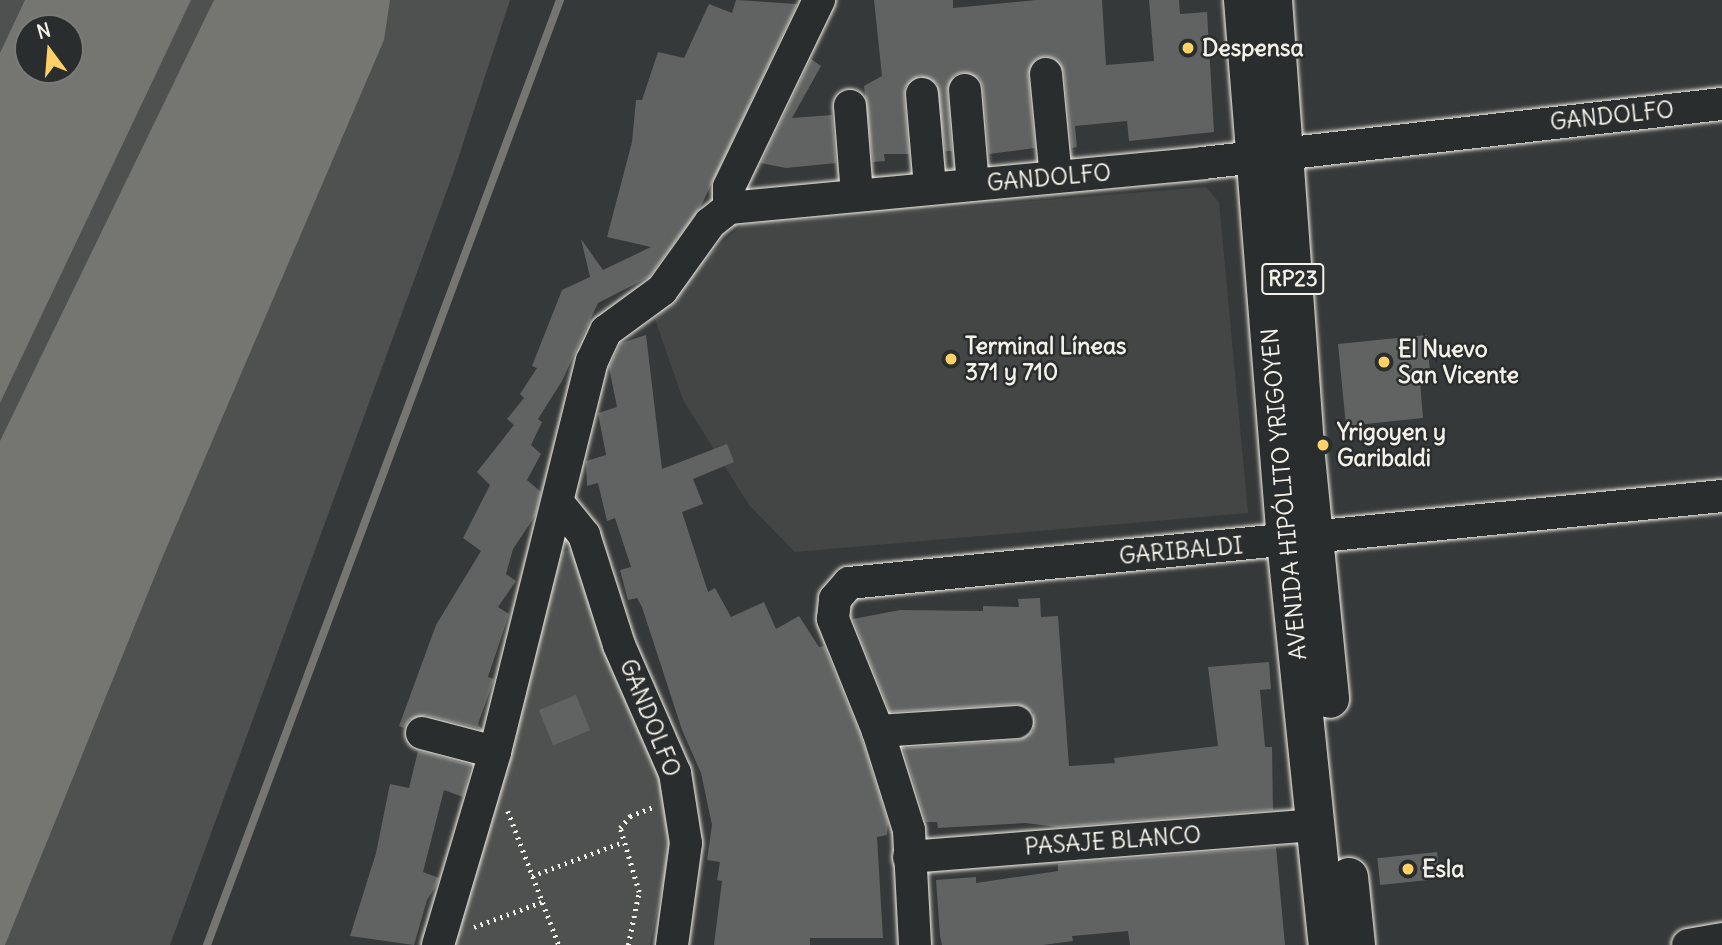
<!DOCTYPE html>
<html>
<head>
<meta charset="utf-8">
<style>
  body { margin:0 }
  #map { position:relative; width:1722px; height:945px; overflow:hidden; background:#363939; font-family:Delius,sans-serif }
  div>[style] { position:absolute }
  .built>* { inset:0; background:#434645 }
  .green>* { inset:0; background:#4e514f }
  .water>* { inset:0; background:#757572 }
  .stream>* { height:8px; margin:-4px; padding:0 4px; transform-origin:4px; border-radius:4px; background:#757572 }
  .building>* { inset:0; background:#616362; transform-origin:0 0 }
  .path>* { height:4.5px; margin-top:-2.25px; transform-origin:0; background:repeating-linear-gradient(90deg,#f4f1e8 0 2px,transparent 0 7px) }
  .roads { filter:drop-shadow(0 0 2px #f4f1e8) drop-shadow(0 0 2px #f4f1e8) }
  .minor>* { height:32px; margin:-16px; padding:0 16px; transform-origin:16px; border-radius:16px; background:#2a2d2e }
  .major>* { height:38px; margin:-19px; padding:0 19px; transform-origin:19px; border-radius:19px; background:#2a2d2e }
  .dots>* { width:19px; height:19px; translate:-50% -50%; box-sizing:border-box; border:4px solid #2a2d2e; border-radius:50% }
  span { translate:-50% -50%; white-space:nowrap; text-align:center; line-height:1.15; -webkit-text-stroke:5px #2a2d2e; paint-order:stroke }
  .shield-label span { padding:2px 5px; background:#2a2d2e; border:2px solid; border-radius:5px; -webkit-text-stroke-width:0 }
  .shield-label { font-size:21px; color:#f4f1e8; font-weight:700 }
  .poi-label { font-size:23px; color:#f4f1e8; font-weight:700 }
  .left { translate:0 -50%; text-align:left }
  .street-label { font-size:23px; color:#f4f1e8 }
  .north { position:absolute; left:14px; top:14px; width:70px; height:70px; box-sizing:border-box; background:#2a2d2e; border:2px solid #7b7b78; border-radius:50%; rotate:344deg; font-size:19px; font-weight:700; line-height:28px; text-align:center; color:#f4f1e8 }
  .north::after { content:''; display:block; margin:auto; width:24px; height:32px; background:#ffd166; clip-path:polygon(50% 0,100% 100%,50% 72%,0 100%) }
</style>
</head>
<body>
<div id="map">
  <div class="built">
    <div style="clip-path:polygon(1206px 187px,1219px 202px,1248px 513px,795px 552px,749px 505px,683px 400px,655px 319px,697px 266px,742px 225px)"></div>
  </div>
  <div class="green">
    <div style="clip-path:polygon(evenodd,0 0,510px 0,453px 174px,170px 945px,0 945px,0 0,28px 28px,70px 28px,70px 70px,28px 70px,28px 28px)"></div>
    <div style="clip-path:polygon(571px 549px,615px 671px,665px 779px,670px 852px,650px 945px,449px 945px,560px 553px)"></div>
  </div>
  <div class="water">
    <div style="clip-path:polygon(evenodd,25px 0,191px 0,0 403px,0 53px,25px 0,28px 28px,70px 28px,70px 70px,28px 70px,28px 28px)"></div>
    <div style="clip-path:polygon(214px 0,390px 0,384px 40px,163px 556px,5px 945px,0 945px,0 441px)"></div>
  </div>
  <div class="stream">
    <div style="left:207px;top:945px;width:1009px;rotate:-69.52deg"></div>
  </div>
  <div class="building">
    <div style="clip-path:polygon(736px 0,797px 4px,701px 206px,649px 277px,598px 303px,562px 381px,538px 419px,542px 422px,531px 445px,541px 454px,527px 480px,541px 492px,535px 516px,513px 549px,506px 574px,516px 581px,498px 607px,509px 614px,488px 677px,494px 679px,478px 724px,481px 729px,426px 715px,409px 720px,404px 728px,399px 726px,436px 625px,481px 551px,463px 538px,490px 485px,477px 472px,514px 425px,507px 419px,524px 398px,520px 394px,537px 368px,532px 366px,562px 290px,590px 277px,581px 239px,603px 270px,651px 247px,607px 237px,632px 142px,636px 100px,642px 100px,658px 52px,684px 58px,709px 4px,732px 13px)"></div>
    <div style="clip-path:polygon(874px 0,953px 0,953px 8px,1037px 0,1102px 0,1106px 65px,1154px 61px,1149px 0,1179px 0,1180px 14px,1207px 12px,1214px 132px,1129px 141px,1127px 121px,1075px 126px,1077px 147px,1072px 148px,1064px 72px,1054px 58px,1045px 56px,1035px 60px,1028px 75px,1035px 148px,989px 154px,983px 88px,980px 79px,964px 72px,954px 75px,947px 91px,952px 151px,945px 151px,937px 84px,920px 76px,906px 86px,904px 95px,909px 154px,884px 154px,885px 161px,873px 162px,864px 86px,882px 76px)"></div>
    <div style="clip-path:polygon(811px 59px,821px 66px,792px 118px,832px 115px,836px 163px,786px 168px,761px 163px)"></div>
    <div style="clip-path:polygon(646px 335px,662px 469px,727px 444px,734px 462px,693px 479px,703px 504px,682px 512px,708px 592px,715px 588px,731px 617px,764px 602px,776px 629px,799px 616px,819px 647px,824px 646px,861px 737px,888px 823px,887px 835px,877px 837px,883px 938px,810px 938px,810px 945px,714px 945px,722px 881px,717px 880px,720px 862px,707px 860px,712px 825px,701px 773px,682px 730px,642px 607px,637px 598px,628px 600px,620px 570px,631px 567px,615px 518px,607px 521px,598px 483px,587px 486px,586px 461px,606px 455px,598px 413px,617px 407px,609px 367px,621px 343px)"></div>
    <div style="clip-path:polygon(1426px 335px,1431px 379px,1420px 381px,1423px 418px,1346px 426px,1338px 344px)"></div>
    <div style="clip-path:polygon(1040px 598px,1041px 617px,1058px 616px,1069px 766px,1115px 763px,1114px 758px,1218px 746px,1208px 667px,1269px 662px,1271px 689px,1260px 690px,1265px 747px,1272px 747px,1273px 810px,1057px 827px,1025px 823px,938px 828px,937px 822px,926px 822px,903px 748px,1019px 740px,1033px 731px,1033px 712px,1016px 704px,890px 712px,853px 619px,900px 610px,983px 611px,983px 606px,1019px 607px,1018px 599px)"></div>
    <div style="left:576px;top:695px;width:38px;height:40px;rotate:68deg"></div>
    <div style="clip-path:polygon(418px 751px,471px 765px,463px 797px,444px 790px,423px 872px,439px 878px,436px 886px,427px 900px,414px 945px,350px 936px,376px 853px,390px 784px,409px 788px)"></div>
    <div style="clip-path:polygon(1276px 847px,1285px 945px,1130px 945px,1128px 931px,1072px 936px,1073px 941px,1043px 945px,942px 945px,940px 936px,936px 880px,976px 877px,976px 883px,1058px 871px,1058px 864px)"></div>
    <div style="left:1437px;top:852px;width:27px;height:60px;rotate:84deg"></div>
  </div>
  <div class="path">
    <div style="left:508px;top:811px;width:143px;rotate:69.2deg"></div>
    <div style="left:532px;top:876px;width:97px;rotate:-20.5deg"></div>
    <div style="left:474px;top:927px;width:72px;rotate:-20.2deg"></div>
    <div style="left:628px;top:945px;width:54px;rotate:-78.3deg"></div>
    <div style="left:639px;top:892px;width:67px;rotate:-106.5deg"></div>
    <div style="left:620px;top:828px;width:16px;rotate:-50deg"></div>
    <div style="left:630px;top:816px;width:26px;rotate:-21deg"></div>
  </div>
  <div class="roads">
    <div class="minor">
      <div style="left:1046px;top:74px;width:103px;rotate:84.5deg"></div>
      <div style="left:965px;top:90px;width:95px;rotate:85.2deg"></div>
      <div style="left:922px;top:94px;width:94px;rotate:85.1deg"></div>
      <div style="left:850px;top:106px;width:89px;rotate:85.5deg"></div>
      <div style="left:729px;top:208px;width:21px;rotate:-90deg"></div>
      <div style="left:729px;top:187px;width:208px;rotate:-64.3deg"></div>
      <div style="left:559px;top:504px;width:40px;rotate:51deg"></div>
      <div style="left:584px;top:535px;width:115px;rotate:72.3deg"></div>
      <div style="left:619px;top:645px;width:140px;rotate:66.4deg"></div>
      <div style="left:675px;top:773px;width:71px;rotate:81.1deg"></div>
      <div style="left:686px;top:843px;width:103px;rotate:97.8deg"></div>
      <div style="left:878px;top:731px;width:139px;rotate:-3.7deg"></div>
      <div style="left:422px;top:733px;width:75px;rotate:14.6deg"></div>
      <div style="left:909px;top:857px;width:409px;rotate:-4.5deg"></div>
      <div style="left:438px;top:945px;width:201px;rotate:-73.5deg"></div>
      <div style="left:495px;top:752px;width:403px;rotate:-76.1deg"></div>
      <div style="left:592px;top:361px;width:33px;rotate:-65deg"></div>
      <div style="left:606px;top:331px;width:69px;rotate:-36.2deg"></div>
      <div style="left:662px;top:290px;width:82px;rotate:-54.4deg"></div>
      <div style="left:710px;top:223px;width:24px;rotate:-38deg"></div>
      <div style="left:729px;top:208px;width:476px;rotate:-5.4deg"></div>
      <div style="left:1203px;top:163px;width:522px;rotate:-6.49deg"></div>
      <div style="left:915px;top:945px;width:115px;rotate:-93deg"></div>
      <div style="left:909px;top:830px;width:104px;rotate:-107.4deg"></div>
      <div style="left:878px;top:731px;width:121px;rotate:-111.9deg"></div>
      <div style="left:833px;top:619px;width:20px;rotate:-84deg"></div>
      <div style="left:835px;top:599px;width:21px;rotate:-49deg"></div>
      <div style="left:849px;top:583px;width:877px;rotate:-5.69deg"></div>
      <div style="left:1688px;top:945px;width:35px;rotate:-10deg"></div>
    </div>
    <div class="major">
      <div style="left:1243px;top:0;width:543px;rotate:85.46deg"></div>
      <div style="left:1286px;top:541px;width:406px;rotate:84.1deg"></div>
      <div style="left:1273px;top:0;width:448px;rotate:85.9deg"></div>
      <div style="left:1305px;top:447px;width:253px;rotate:84.3deg"></div>
      <div style="left:1349px;top:877px;width:68px;rotate:84.1deg"></div>
    </div>
  </div>
  <div class="dots">
    <div style="left:1188px;top:48px;background:#ffd166"></div>
    <div style="left:951px;top:359px;background:#ffd166"></div>
    <div style="left:1384px;top:362px;background:#ffd166"></div>
    <div style="left:1323px;top:445px;background:#ffd166"></div>
    <div style="left:1408px;top:869px;background:#ffd166"></div>
  </div>
  <div class="shield-label">
    <span style="left:1293px;top:279px">RP23</span>
  </div>
  <div class="poi-label">
    <span class="left" style="left:1202px;top:48px">Despensa</span>
    <span class="left" style="left:965px;top:359px">Terminal Líneas<br>371 y 710</span>
    <span class="left" style="left:1398px;top:362px">El Nuevo<br>San Vicente</span>
    <span class="left" style="left:1337px;top:445px">Yrigoyen y<br>Garibaldi</span>
    <span class="left" style="left:1422px;top:869px">Esla</span>
  </div>
  <div class="street-label">
    <span style="left:1612px;top:116px;rotate:-6deg">GANDOLFO</span>
    <span style="left:1049px;top:178px;rotate:-5deg">GANDOLFO</span>
    <span style="left:1284px;top:494px;rotate:-95deg">AVENIDA HIPÓLITO YRIGOYEN</span>
    <span style="left:1181px;top:551px;rotate:-5deg">GARIBALDI</span>
    <span style="left:650px;top:718px;rotate:68deg">GANDOLFO</span>
    <span style="left:1113px;top:841px;rotate:-4deg">PASAJE BLANCO</span>
  </div>
  <div class="north">N</div>
</div>
</body>
</html>
